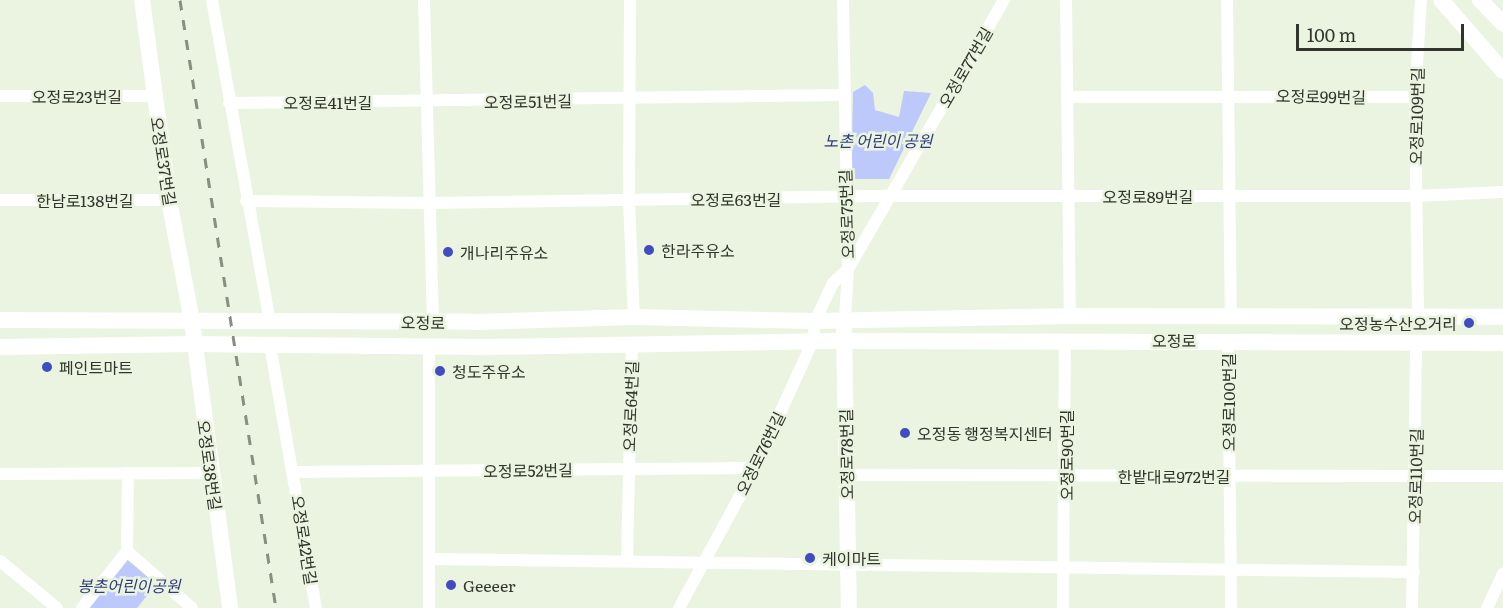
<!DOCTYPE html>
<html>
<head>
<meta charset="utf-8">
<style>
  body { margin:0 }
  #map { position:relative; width:1503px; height:608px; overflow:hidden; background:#eaf4e0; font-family:Literata,"Noto Sans KR",serif }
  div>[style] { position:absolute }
  .green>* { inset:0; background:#bcc9fa }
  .street>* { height:12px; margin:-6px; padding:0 6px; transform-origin:6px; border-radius:6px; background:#fff }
  .secondary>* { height:16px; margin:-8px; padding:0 8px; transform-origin:8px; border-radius:8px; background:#fff }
  .rail>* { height:3px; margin-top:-1.5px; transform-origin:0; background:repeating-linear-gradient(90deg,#888f81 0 10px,transparent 0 20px) }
  .dots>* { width:16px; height:16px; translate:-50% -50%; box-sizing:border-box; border:3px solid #eaf4e0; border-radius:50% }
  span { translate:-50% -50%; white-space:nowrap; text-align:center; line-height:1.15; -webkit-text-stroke:5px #eaf4e0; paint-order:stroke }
  .street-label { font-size:16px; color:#31352d }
  .park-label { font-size:16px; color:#313b7c; font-style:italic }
  .poi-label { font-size:16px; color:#31352d }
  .left { translate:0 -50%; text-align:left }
  .right { translate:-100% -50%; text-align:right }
  .scale { position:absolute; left:1296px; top:24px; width:168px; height:27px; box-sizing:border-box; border:3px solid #31352d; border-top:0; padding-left:8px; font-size:18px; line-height:21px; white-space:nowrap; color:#31352d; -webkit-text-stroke:4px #eaf4e0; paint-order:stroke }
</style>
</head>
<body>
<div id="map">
  <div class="green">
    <div style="clip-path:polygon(865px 85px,873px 93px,875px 110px,899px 117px,904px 91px,931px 93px,889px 179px,851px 179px,853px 92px)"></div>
    <div style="clip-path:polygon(125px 558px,157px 583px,137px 608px,89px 608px)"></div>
  </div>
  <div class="street">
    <div style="left:212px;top:0;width:326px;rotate:79.8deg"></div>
    <div style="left:424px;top:0;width:322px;rotate:88.4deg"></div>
    <div style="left:630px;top:0;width:200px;rotate:90.3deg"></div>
    <div style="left:629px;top:200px;width:117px;rotate:87.6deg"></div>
    <div style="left:843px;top:0;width:269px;rotate:88.9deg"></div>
    <div style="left:848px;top:269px;width:51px;rotate:93.4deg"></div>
    <div style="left:1066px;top:0;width:316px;rotate:89.3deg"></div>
    <div style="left:1227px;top:0;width:317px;rotate:89.3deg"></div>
    <div style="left:0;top:96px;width:154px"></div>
    <div style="left:1068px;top:97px;width:347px"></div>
    <div style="left:229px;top:103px;width:614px;rotate:-0.75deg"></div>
    <div style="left:0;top:200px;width:169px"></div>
    <div style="left:246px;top:201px;width:182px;rotate:0.6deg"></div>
    <div style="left:428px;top:203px;width:462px;rotate:-0.9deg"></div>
    <div style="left:890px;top:196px;width:524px"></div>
    <div style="left:1414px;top:196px;width:89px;rotate:-2.6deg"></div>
    <div style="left:1418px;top:316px;width:219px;rotate:-90.8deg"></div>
    <div style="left:1415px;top:97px;width:97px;rotate:-86.5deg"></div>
    <div style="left:1228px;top:344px;width:264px;rotate:89.3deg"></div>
    <div style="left:270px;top:345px;width:267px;rotate:80.1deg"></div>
    <div style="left:429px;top:347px;width:261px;rotate:90deg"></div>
    <div style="left:293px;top:472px;width:462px;rotate:-0.5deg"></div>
    <div style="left:0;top:474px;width:211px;rotate:-0.3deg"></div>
    <div style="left:846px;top:475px;width:657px;rotate:0.09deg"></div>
    <div style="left:127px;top:551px;width:86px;rotate:41.2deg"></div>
    <div style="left:127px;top:551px;width:78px;rotate:-89.3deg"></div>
    <div style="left:429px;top:559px;width:985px;rotate:0.76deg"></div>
    <div style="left:0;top:561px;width:74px;rotate:39.5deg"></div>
    <div style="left:627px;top:561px;width:218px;rotate:-88.7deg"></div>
    <div style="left:82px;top:608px;width:73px;rotate:-51.7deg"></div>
    <div style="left:679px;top:608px;width:159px;rotate:-61.5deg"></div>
    <div style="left:755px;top:468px;width:140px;rotate:-65.5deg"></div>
    <div style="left:813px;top:341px;width:20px;rotate:-84deg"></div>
    <div style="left:815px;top:321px;width:42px;rotate:-64.7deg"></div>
    <div style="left:833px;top:283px;width:21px;rotate:-43deg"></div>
    <div style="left:848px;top:269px;width:311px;rotate:-59.9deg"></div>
    <div style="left:1063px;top:608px;width:268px;rotate:-89.6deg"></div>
    <div style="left:1412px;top:608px;width:264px;rotate:-89.1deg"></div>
    <div style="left:1487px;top:608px;width:38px;rotate:-65deg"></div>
  </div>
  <div class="secondary">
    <div style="left:142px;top:0;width:202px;rotate:82.3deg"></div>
    <div style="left:169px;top:200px;width:124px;rotate:79.3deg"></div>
    <div style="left:192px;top:322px;width:289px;rotate:82.4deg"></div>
    <div style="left:1441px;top:0;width:94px;rotate:48.9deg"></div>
    <div style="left:1480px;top:0;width:33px;rotate:46deg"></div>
    <div style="left:0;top:320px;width:477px;rotate:0.2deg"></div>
    <div style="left:477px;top:322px;width:157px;rotate:-1.8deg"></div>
    <div style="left:634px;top:317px;width:181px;rotate:1.3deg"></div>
    <div style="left:815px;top:321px;width:255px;rotate:-1.1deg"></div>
    <div style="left:1070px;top:316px;width:433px;rotate:0.1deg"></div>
    <div style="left:844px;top:330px;width:278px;rotate:89deg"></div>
    <div style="left:0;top:347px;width:193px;rotate:-0.9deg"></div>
    <div style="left:193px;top:344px;width:295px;rotate:0.6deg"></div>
    <div style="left:488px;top:347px;width:356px;rotate:-1deg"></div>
    <div style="left:844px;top:341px;width:659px;rotate:0.17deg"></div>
  </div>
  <div class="rail">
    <div style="left:180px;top:0;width:616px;rotate:81.03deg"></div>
  </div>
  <div class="dots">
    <div style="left:649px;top:250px;background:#414cc0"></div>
    <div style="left:448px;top:252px;background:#414cc0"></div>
    <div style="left:1469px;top:323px;background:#414cc0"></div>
    <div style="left:47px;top:367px;background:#414cc0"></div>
    <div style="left:440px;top:371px;background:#414cc0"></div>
    <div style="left:905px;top:433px;background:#414cc0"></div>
    <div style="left:810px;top:558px;background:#414cc0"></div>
    <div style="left:451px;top:585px;background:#414cc0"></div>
  </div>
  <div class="street-label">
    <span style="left:965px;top:67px;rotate:-60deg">오정로77번길</span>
    <span style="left:77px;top:96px">오정로23번길</span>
    <span style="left:1321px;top:96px;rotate:1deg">오정로99번길</span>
    <span style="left:528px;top:101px;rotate:-1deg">오정로51번길</span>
    <span style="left:328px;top:102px">오정로41번길</span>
    <span style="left:1416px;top:116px;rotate:-89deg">오정로109번길</span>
    <span style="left:164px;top:161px;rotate:81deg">오정로37번길</span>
    <span style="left:1148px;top:196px">오정로89번길</span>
    <span style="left:736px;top:199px">오정로63번길</span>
    <span style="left:85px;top:200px">한남로138번길</span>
    <span style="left:846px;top:214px;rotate:-92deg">오정로75번길</span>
    <span style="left:423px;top:322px;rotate:1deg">오정로</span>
    <span style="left:1174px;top:340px">오정로</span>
    <span style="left:1228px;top:402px;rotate:-90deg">오정로100번길</span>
    <span style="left:630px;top:406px;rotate:-88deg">오정로64번길</span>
    <span style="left:760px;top:453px;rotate:-64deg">오정로76번길</span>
    <span style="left:846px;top:454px;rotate:-91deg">오정로78번길</span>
    <span style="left:1066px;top:455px;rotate:-90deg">오정로90번길</span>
    <span style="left:210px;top:465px;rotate:82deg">오정로38번길</span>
    <span style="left:528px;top:470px;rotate:-1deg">오정로52번길</span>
    <span style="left:1174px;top:476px">한밭대로972번길</span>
    <span style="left:1415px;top:476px;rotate:-89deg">오정로110번길</span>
    <span style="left:305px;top:540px;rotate:81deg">오정로42번길</span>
  </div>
  <div class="park-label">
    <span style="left:878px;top:140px">노촌 어린이 공원</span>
    <span style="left:129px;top:585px">봉촌어린이공원</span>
  </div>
  <div class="poi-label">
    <span class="left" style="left:661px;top:250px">한라주유소</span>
    <span class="left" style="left:460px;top:252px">개나리주유소</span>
    <span class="right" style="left:1457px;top:323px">오정농수산오거리</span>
    <span class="left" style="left:59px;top:367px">페인트마트</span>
    <span class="left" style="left:452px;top:371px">청도주유소</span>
    <span class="left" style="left:917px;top:433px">오정동 행정복지센터</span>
    <span class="left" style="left:822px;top:558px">케이마트</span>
    <span class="left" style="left:463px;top:585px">Geeeer</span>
  </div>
  <div class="scale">100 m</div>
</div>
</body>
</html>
